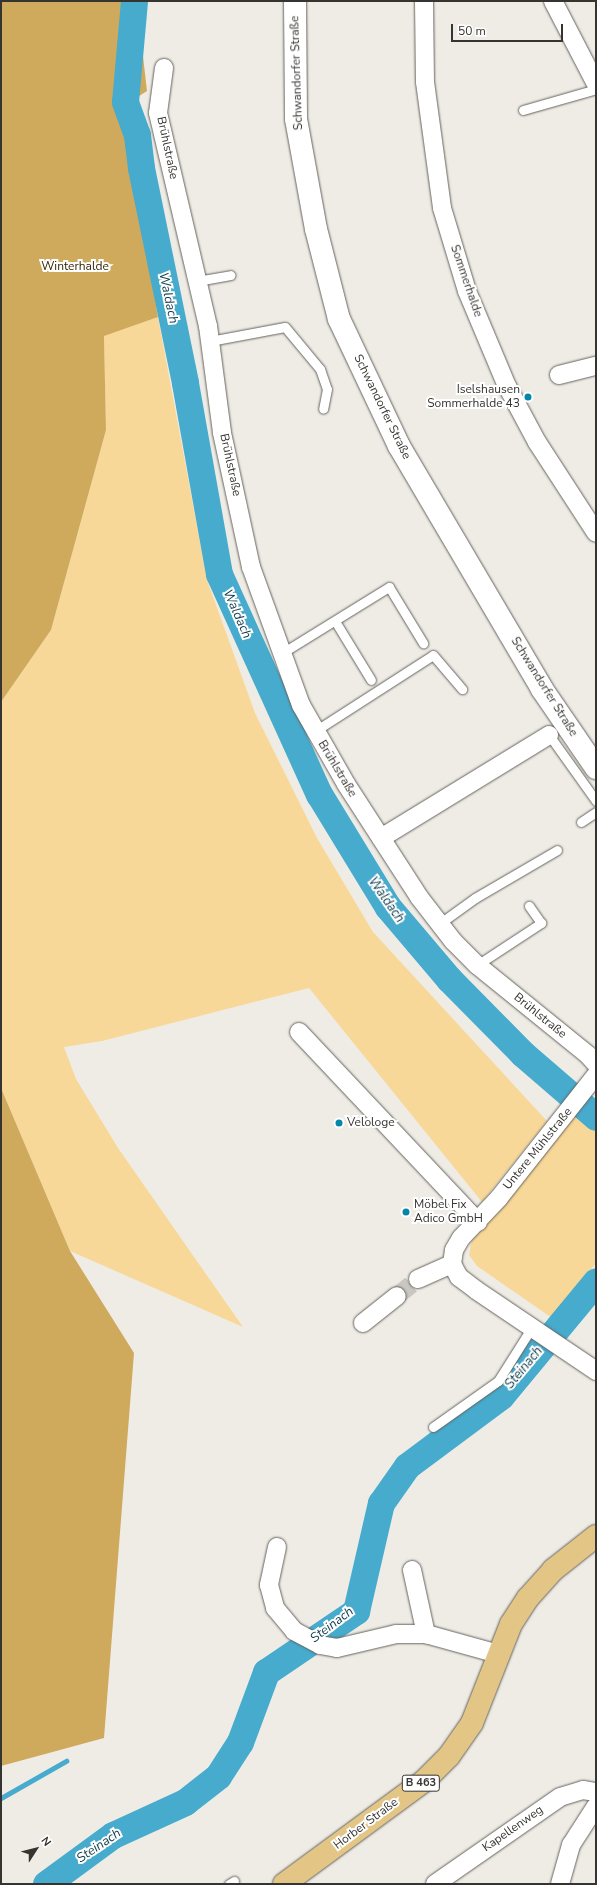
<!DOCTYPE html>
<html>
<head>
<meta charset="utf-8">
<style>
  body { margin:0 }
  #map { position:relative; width:597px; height:1885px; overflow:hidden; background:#efece6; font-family:"Nunito Sans",sans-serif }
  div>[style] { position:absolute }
  .green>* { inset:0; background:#f8d898 }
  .forest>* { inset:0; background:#cfaa5d }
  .stream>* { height:4.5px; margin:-2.25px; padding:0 2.25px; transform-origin:2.25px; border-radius:2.25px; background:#46abcd }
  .river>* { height:27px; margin:-13.5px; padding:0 13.5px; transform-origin:13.5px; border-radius:13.5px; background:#46abcd }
  .minor-tunnel>* { height:18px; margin-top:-9px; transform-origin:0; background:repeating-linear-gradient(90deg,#cac7c2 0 18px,transparent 0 27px) }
  .roads { filter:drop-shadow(0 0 1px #65625d) drop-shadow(0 0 1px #65625d) }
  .service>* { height:9px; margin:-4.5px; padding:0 4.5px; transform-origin:4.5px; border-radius:4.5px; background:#fff }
  .minor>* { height:18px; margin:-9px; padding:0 9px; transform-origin:9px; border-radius:9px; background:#fff }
  .secondary>* { height:22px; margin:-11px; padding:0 11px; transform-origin:11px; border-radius:11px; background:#fff }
  .primary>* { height:22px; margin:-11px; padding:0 11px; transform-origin:11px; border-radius:11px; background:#e3c686 }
  .dots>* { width:11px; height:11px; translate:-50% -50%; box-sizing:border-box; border:2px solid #fff; border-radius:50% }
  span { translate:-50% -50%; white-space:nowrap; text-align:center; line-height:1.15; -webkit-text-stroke:4px #fff; paint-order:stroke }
  .shield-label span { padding:1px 3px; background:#fff; border:1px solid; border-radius:3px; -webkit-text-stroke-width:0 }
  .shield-label { font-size:11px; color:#353431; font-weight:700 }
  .street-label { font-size:12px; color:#353431 }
  .park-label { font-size:12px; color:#372805 }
  .poi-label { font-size:12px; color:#353431 }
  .right { translate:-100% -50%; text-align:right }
  .left { translate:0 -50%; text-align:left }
  .water-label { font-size:13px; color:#103d4c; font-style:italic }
  .frame { position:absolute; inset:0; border:2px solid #353431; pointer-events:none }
  .north { position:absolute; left:16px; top:1829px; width:40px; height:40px; -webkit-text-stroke:3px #fff; paint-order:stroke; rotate:54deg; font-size:11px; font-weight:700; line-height:16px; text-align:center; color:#353431 }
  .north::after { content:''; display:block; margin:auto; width:14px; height:18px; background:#353431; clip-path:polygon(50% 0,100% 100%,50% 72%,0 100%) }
  .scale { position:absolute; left:451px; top:24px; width:112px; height:18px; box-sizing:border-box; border:2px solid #353431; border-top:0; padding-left:5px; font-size:12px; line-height:14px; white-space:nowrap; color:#353431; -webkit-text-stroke:3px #fff; paint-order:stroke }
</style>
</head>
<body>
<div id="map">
  <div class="green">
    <div style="clip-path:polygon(158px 317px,207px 580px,255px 713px,317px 838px,373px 932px,547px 1121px,482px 1202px,309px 988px,102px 1041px,64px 1047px,76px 1079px,118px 1148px,243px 1327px,70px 1251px,1px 1088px,1px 702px,51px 630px,106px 430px,104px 335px)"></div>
    <div style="clip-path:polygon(577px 1112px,596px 1124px,596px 1263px,552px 1318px,477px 1266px,469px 1255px,472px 1238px)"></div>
  </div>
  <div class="forest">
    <div style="clip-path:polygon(1px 1px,142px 1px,140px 30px,147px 91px,119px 109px,127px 135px,158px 317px,104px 336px,106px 430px,51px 630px,1px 702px)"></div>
    <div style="clip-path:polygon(1px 1088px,70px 1251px,134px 1353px,104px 1738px,1px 1766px)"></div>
  </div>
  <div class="stream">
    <div style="left:1px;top:1798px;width:75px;rotate:-29.6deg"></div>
  </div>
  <div class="river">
    <div style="left:134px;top:1px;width:101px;rotate:95.1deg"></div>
    <div style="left:125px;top:102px;width:35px;rotate:70deg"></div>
    <div style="left:137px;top:135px;width:33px;rotate:83deg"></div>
    <div style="left:141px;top:168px;width:219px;rotate:78.4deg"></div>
    <div style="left:185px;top:383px;width:194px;rotate:79.9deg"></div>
    <div style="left:219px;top:574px;width:242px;rotate:65.6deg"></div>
    <div style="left:319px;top:794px;width:132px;rotate:58.6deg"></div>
    <div style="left:388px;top:907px;width:94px;rotate:49.7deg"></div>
    <div style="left:449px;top:979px;width:105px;rotate:45.4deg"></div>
    <div style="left:523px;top:1054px;width:96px;rotate:40.8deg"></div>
    <div style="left:46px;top:1884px;width:83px;rotate:-36.2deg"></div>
    <div style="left:113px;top:1835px;width:79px;rotate:-24.6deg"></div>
    <div style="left:185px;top:1802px;width:42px;rotate:-38.2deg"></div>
    <div style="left:218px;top:1776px;width:40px;rotate:-57.1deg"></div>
    <div style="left:240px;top:1742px;width:75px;rotate:-69.6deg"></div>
    <div style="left:266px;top:1672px;width:109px;rotate:-34.1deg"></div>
    <div style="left:356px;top:1611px;width:111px;rotate:-77deg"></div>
    <div style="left:381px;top:1503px;width:45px;rotate:-54.9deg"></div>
    <div style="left:407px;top:1466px;width:117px;rotate:-36.7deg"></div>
    <div style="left:501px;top:1396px;width:149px;rotate:-50.4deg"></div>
  </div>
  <div class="minor-tunnel">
    <div style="left:397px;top:1296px;width:27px;rotate:-39deg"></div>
  </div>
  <div class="roads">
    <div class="service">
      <div style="left:523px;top:110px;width:76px;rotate:-16deg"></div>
      <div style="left:197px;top:281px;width:34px;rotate:-10deg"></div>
      <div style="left:210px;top:341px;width:76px;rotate:-10.6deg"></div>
      <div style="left:285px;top:327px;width:55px;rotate:50.2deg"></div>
      <div style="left:320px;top:369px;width:21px;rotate:71deg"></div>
      <div style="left:327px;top:389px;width:20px;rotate:101deg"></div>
      <div style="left:335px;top:621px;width:69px;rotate:58.6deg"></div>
      <div style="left:282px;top:653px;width:126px;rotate:-31.7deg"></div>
      <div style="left:389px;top:587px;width:66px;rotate:58.7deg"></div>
      <div style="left:315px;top:731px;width:140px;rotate:-32.8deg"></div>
      <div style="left:433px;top:655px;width:45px;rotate:49.5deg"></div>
      <div style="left:549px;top:735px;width:81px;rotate:54.5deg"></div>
      <div style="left:581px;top:822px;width:18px;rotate:-34deg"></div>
      <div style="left:439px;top:924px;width:44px;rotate:-35.8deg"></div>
      <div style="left:475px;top:898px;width:95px;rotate:-30.3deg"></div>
      <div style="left:477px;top:965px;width:77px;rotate:-33.3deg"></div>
      <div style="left:541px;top:923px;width:21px;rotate:-125deg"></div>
      <div style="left:433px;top:1427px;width:80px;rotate:-35.3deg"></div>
      <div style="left:498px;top:1381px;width:64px;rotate:-57.8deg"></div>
      <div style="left:229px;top:1884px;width:6px;rotate:-31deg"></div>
    </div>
    <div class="minor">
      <div style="left:424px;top:1px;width:81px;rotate:89.3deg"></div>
      <div style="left:425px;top:82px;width:127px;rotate:82.3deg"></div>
      <div style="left:442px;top:208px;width:87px;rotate:73.2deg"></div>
      <div style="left:467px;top:291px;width:103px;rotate:67.2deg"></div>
      <div style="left:507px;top:386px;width:64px;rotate:61.8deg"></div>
      <div style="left:537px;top:442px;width:108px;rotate:57deg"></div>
      <div style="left:553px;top:1px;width:93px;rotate:62.6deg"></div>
      <div style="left:164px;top:68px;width:45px;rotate:97.6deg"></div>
      <div style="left:158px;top:113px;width:219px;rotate:76.8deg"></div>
      <div style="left:208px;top:326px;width:108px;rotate:82.5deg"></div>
      <div style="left:222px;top:433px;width:137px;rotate:77.8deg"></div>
      <div style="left:251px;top:567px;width:147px;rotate:70.1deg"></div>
      <div style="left:301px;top:705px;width:91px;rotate:60.3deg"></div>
      <div style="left:346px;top:784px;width:135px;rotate:57.1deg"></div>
      <div style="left:419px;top:897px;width:56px;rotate:52.3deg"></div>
      <div style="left:453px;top:941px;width:34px;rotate:45deg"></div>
      <div style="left:477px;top:965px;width:143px;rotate:39deg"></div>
      <div style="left:588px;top:1055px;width:12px;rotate:48deg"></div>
      <div style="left:559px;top:375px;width:38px;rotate:-14deg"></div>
      <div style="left:381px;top:838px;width:197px;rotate:-31.5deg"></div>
      <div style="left:299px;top:1032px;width:261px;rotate:46.7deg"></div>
      <div style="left:596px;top:1075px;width:157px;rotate:128.3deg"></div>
      <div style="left:499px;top:1198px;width:55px;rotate:133.5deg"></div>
      <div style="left:461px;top:1238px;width:14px;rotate:120deg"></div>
      <div style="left:454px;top:1250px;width:14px;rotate:98deg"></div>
      <div style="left:452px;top:1264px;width:15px;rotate:62deg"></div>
      <div style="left:459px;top:1277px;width:21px;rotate:37deg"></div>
      <div style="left:476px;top:1290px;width:145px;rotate:34deg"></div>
      <div style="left:418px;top:1279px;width:37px;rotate:-24deg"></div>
      <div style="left:363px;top:1323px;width:43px;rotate:-38.5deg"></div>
      <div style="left:277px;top:1547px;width:39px;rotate:102deg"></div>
      <div style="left:269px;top:1585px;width:24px;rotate:75deg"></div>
      <div style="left:275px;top:1608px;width:30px;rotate:50deg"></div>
      <div style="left:294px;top:1631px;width:30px;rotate:28deg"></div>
      <div style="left:320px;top:1645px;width:17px;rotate:10deg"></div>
      <div style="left:337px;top:1648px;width:61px;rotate:-13.3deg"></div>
      <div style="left:396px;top:1634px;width:30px"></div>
      <div style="left:426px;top:1634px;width:75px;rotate:15.5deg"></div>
      <div style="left:412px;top:1570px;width:66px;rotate:77.7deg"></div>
      <div style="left:435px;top:1884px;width:152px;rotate:-34.8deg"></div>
      <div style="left:560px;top:1797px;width:24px;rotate:-17deg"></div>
      <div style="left:583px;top:1790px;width:13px;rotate:9deg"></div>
      <div style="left:560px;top:1884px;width:41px;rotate:-74.2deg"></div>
      <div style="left:571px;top:1845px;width:46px;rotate:-57.3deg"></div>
    </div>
    <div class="secondary">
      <div style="left:295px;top:1px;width:118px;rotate:89.5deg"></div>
      <div style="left:296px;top:119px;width:112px;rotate:79.7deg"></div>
      <div style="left:316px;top:229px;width:93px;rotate:75.7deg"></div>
      <div style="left:339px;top:319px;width:140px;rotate:64.7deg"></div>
      <div style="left:399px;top:446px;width:282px;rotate:59.5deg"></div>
      <div style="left:542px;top:689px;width:96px;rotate:55.6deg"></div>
    </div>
    <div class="primary">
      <div style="left:284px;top:1884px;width:174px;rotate:-36.3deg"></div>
      <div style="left:424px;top:1781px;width:35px;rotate:-45deg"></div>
      <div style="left:449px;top:1756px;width:40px;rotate:-55.1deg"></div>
      <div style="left:472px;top:1723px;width:106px;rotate:-68.5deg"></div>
      <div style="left:511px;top:1624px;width:31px;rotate:-57deg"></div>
      <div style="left:528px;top:1598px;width:38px;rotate:-48deg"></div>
      <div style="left:553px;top:1570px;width:55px;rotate:-38.3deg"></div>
    </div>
  </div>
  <div class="dots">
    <div style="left:528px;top:397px;background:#0287a9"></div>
    <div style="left:339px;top:1123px;background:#0287a9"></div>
    <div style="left:406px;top:1212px;background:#0287a9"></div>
  </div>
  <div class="shield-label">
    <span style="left:421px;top:1783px">B 463</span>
  </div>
  <div class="street-label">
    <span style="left:297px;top:73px;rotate:-92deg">Schwandorfer Straße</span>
    <span style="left:167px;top:148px;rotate:78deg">Brühlstraße</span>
    <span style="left:466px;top:281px;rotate:71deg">Sommerhalde</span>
    <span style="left:382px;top:407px;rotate:64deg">Schwandorfer Straße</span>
    <span style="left:230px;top:465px;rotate:78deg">Brühlstraße</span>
    <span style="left:544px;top:687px;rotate:58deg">Schwandorfer Straße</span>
    <span style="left:337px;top:769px;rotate:59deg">Brühlstraße</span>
    <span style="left:540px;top:1016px;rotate:39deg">Brühlstraße</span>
    <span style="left:538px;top:1149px;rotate:-51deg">Untere Mühlstraße</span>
    <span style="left:366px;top:1824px;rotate:-37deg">Horber Straße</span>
    <span style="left:513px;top:1829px;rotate:-35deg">Kapellenweg</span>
  </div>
  <div class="park-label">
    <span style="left:75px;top:267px">Winterhalde</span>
  </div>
  <div class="poi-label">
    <span class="right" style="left:520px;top:397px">Iselshausen<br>Sommerhalde 43</span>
    <span class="left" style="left:347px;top:1123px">Velologe</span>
    <span class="left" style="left:414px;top:1212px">Möbel Fix<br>Adico GmbH</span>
  </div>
  <div class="water-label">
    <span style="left:168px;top:298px;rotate:78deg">Waldach</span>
    <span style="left:237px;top:614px;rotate:66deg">Waldach</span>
    <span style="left:386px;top:900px;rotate:55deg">Waldach</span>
    <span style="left:524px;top:1368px;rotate:-50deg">Steinach</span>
    <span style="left:332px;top:1625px;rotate:-37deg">Steinach</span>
    <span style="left:99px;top:1846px;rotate:-34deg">Steinach</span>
  </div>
  <div class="frame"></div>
  <div class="north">N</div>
  <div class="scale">50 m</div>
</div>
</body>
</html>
